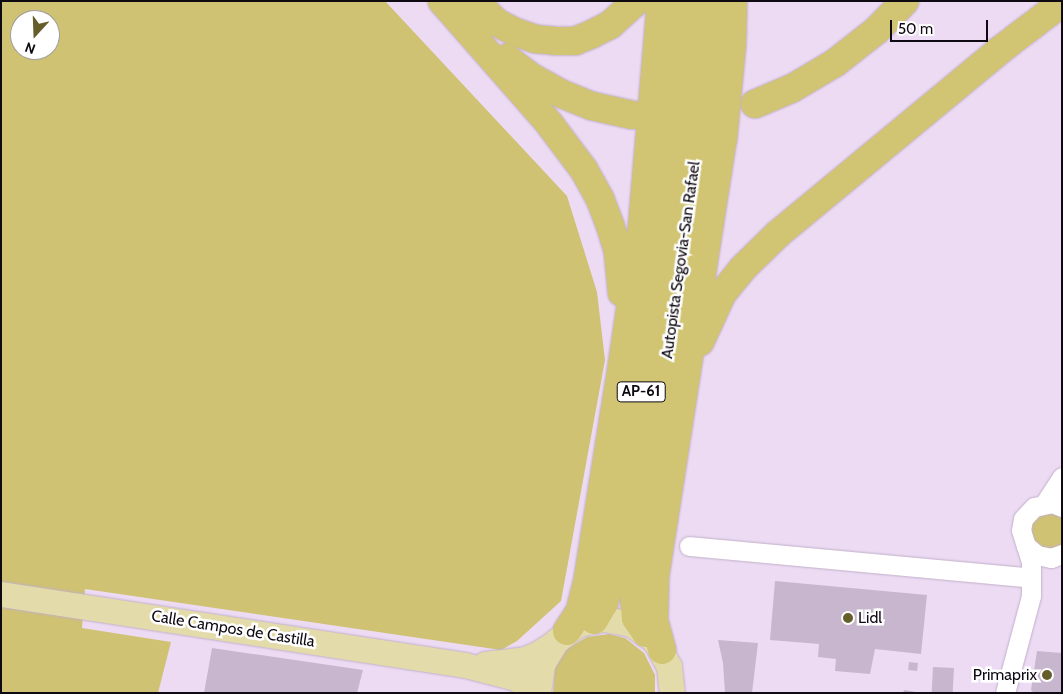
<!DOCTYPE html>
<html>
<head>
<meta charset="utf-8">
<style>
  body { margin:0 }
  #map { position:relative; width:1063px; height:694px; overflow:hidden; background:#eddbf4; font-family:Cabin,sans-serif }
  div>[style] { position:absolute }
  .green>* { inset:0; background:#cfc273 }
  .building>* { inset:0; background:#c7b6ce; transform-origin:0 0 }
  .roads { filter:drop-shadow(0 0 1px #c2b0c8) drop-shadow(0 0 1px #c2b0c8) }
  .minor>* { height:19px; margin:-9.5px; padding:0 9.5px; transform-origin:9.5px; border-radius:9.5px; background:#fff }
  .major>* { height:25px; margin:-12.5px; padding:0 12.5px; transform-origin:12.5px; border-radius:12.5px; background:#e3dcaa }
  .highway>* { height:28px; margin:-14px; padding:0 14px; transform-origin:14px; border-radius:14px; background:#d1c472 }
  .dots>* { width:14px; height:14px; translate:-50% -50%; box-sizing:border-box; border:2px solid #fff; border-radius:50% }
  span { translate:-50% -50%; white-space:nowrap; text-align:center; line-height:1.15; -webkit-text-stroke:5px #fff; paint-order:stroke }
  .shield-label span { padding:1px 4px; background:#fff; border:1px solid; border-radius:4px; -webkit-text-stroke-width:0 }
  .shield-label { font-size:15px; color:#0f0911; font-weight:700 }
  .street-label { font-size:16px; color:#0f0911 }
  .poi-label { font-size:16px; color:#0f0911 }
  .left { translate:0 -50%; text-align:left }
  .right { translate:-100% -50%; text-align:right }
  .frame { position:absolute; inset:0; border:2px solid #0f0911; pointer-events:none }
  .north { position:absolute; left:10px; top:10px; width:50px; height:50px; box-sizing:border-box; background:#fff; border:1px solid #9f9da0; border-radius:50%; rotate:200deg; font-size:14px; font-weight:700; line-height:20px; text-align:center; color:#0f0911 }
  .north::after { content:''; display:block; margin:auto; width:18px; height:22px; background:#655d2a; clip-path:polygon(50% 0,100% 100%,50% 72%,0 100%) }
  .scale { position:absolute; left:890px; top:20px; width:98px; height:22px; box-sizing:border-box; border:2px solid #0f0911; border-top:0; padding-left:6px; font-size:15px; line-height:18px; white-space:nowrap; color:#0f0911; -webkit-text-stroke:4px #fff; paint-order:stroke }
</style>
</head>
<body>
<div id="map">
  <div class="green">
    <div style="clip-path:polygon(evenodd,1px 1px,385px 1px,567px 196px,597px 292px,605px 360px,561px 601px,517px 641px,501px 650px,85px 589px,82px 628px,171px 642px,158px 693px,1px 693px,1px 1px,20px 20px,50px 20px,50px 50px,20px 50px,20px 20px)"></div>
    <div style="clip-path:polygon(1049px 512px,1062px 517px,1062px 547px,1053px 552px,1035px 546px,1029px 527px,1037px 516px)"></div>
    <div style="clip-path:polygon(609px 634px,625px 638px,644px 653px,655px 675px,655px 693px,553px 693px,555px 668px,567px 649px,587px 637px)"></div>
  </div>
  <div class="building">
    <div style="clip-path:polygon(775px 581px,927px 595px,921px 654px,875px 649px,870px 674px,835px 671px,836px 659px,818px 657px,819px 644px,770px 640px)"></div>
    <div style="clip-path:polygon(718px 640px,758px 643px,752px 693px,725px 693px,723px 663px)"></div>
    <div style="clip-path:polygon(212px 648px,363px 670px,357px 693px,204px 693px)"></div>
    <div style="clip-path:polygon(1037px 651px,1062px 653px,1062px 693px,1034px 693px,1031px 690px)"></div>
    <div style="left:909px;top:662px;width:9px;height:8px;rotate:6deg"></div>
    <div style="left:933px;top:667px;width:21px;height:26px;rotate:3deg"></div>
    <div style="clip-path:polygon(904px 690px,916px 692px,916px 693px,903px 693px)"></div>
  </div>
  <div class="roads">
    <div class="minor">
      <div style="left:1045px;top:503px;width:31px;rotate:-57deg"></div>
      <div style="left:1062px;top:507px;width:11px;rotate:-158deg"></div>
      <div style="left:1052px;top:503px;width:18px;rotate:167deg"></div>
      <div style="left:1034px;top:507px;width:16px;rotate:133deg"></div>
      <div style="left:1023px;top:519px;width:11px;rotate:100deg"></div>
      <div style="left:1021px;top:530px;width:17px;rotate:73deg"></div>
      <div style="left:1026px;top:546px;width:14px;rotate:39deg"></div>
      <div style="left:1037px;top:555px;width:14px;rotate:12deg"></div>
      <div style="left:1051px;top:558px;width:12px;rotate:-20deg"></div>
      <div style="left:689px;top:546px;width:343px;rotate:5.3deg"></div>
      <div style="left:1005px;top:693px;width:100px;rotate:-75deg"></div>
      <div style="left:1031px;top:596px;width:34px;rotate:-90deg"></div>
      <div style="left:1031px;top:562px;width:17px;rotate:-107deg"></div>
    </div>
    <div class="major">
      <div style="left:1px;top:594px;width:469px;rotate:8.7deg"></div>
      <div style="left:465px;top:665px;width:53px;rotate:14.3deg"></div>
      <div style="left:516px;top:678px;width:23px;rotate:40deg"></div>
      <div style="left:485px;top:664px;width:40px;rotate:-7.1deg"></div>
      <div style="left:525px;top:659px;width:13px;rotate:-23deg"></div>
      <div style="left:537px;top:654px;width:19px;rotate:-32deg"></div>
      <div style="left:538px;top:693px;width:29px;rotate:-82deg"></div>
      <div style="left:542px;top:664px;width:26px;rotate:-59deg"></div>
      <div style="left:555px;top:642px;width:29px;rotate:-38deg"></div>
      <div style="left:578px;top:624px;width:26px;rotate:-11deg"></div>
      <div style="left:604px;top:619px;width:27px;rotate:10deg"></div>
      <div style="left:631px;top:624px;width:29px;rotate:35deg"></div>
      <div style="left:655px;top:641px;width:29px;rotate:61deg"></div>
      <div style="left:669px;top:666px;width:27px;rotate:84deg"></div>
    </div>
    <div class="highway">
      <div style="left:442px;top:1px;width:161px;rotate:48.8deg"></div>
      <div style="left:548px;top:122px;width:60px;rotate:53.1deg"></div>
      <div style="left:584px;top:170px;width:33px;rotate:61deg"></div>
      <div style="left:600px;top:199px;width:28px;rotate:69deg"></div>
      <div style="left:610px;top:225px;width:28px;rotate:73deg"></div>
      <div style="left:618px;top:252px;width:41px;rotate:84.4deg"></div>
      <div style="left:475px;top:1px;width:30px;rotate:45deg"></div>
      <div style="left:496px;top:22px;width:21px;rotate:28deg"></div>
      <div style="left:515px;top:32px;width:21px;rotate:19deg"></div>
      <div style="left:535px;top:39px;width:21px;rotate:5deg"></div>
      <div style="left:556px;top:41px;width:19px"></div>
      <div style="left:575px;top:41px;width:18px;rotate:-22deg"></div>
      <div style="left:592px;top:34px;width:20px;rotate:-27deg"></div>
      <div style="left:610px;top:25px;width:36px;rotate:-42deg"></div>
      <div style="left:506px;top:58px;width:34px;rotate:37deg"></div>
      <div style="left:533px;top:78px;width:33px;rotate:29deg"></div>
      <div style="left:562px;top:94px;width:32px;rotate:22deg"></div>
      <div style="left:592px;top:106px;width:41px;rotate:12.7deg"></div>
      <div style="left:755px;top:104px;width:39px;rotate:-23deg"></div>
      <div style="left:791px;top:89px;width:51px;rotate:-30.6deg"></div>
      <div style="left:835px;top:63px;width:53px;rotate:-38.2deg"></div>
      <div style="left:877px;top:30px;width:40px;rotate:-46deg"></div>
      <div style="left:700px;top:342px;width:53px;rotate:-65.4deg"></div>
      <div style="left:722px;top:294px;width:33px;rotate:-51deg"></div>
      <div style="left:743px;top:268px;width:50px;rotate:-44.2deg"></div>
      <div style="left:779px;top:233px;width:287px;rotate:-39.6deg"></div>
      <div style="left:1000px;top:50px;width:78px;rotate:-37.2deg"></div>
      <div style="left:594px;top:620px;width:20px;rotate:-60deg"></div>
      <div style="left:604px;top:603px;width:34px;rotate:-76deg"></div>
      <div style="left:612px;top:570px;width:331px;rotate:-81deg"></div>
      <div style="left:664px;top:243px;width:110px;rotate:-83.2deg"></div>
      <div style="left:677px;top:134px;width:133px;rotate:-86.6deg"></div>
      <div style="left:567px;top:631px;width:24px;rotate:-57deg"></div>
      <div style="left:580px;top:611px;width:34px;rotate:-76deg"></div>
      <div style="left:588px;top:578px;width:215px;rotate:-80.9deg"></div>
      <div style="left:622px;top:366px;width:139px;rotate:-81.8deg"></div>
      <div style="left:642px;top:228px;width:228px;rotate:-85.2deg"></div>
      <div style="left:646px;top:633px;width:18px;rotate:-124deg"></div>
      <div style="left:636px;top:618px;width:35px;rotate:-95deg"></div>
      <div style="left:633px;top:583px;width:449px;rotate:-81.5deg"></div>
      <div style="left:699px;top:139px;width:138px;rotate:-86.7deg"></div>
      <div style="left:662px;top:650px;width:31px;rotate:-105deg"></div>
      <div style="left:654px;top:620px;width:44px;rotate:-88.7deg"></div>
      <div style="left:655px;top:576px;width:442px;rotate:-81.2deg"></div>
      <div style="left:723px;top:139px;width:96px;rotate:-84.6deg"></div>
      <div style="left:732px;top:43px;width:42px;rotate:-88.6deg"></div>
    </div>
  </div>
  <div class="dots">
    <div style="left:848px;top:618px;background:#655d2a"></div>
    <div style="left:1047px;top:675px;background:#655d2a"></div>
  </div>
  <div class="shield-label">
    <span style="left:641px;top:392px">AP-61</span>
  </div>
  <div class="street-label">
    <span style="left:681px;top:260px;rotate:-82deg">Autopista Segovia-San Rafael</span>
    <span style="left:233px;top:629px;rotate:9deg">Calle Campos de Castilla</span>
  </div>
  <div class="poi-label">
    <span class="left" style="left:858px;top:618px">Lidl</span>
    <span class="right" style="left:1037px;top:675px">Primaprix</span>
  </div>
  <div class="frame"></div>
  <div class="north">N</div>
  <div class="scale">50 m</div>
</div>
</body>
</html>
